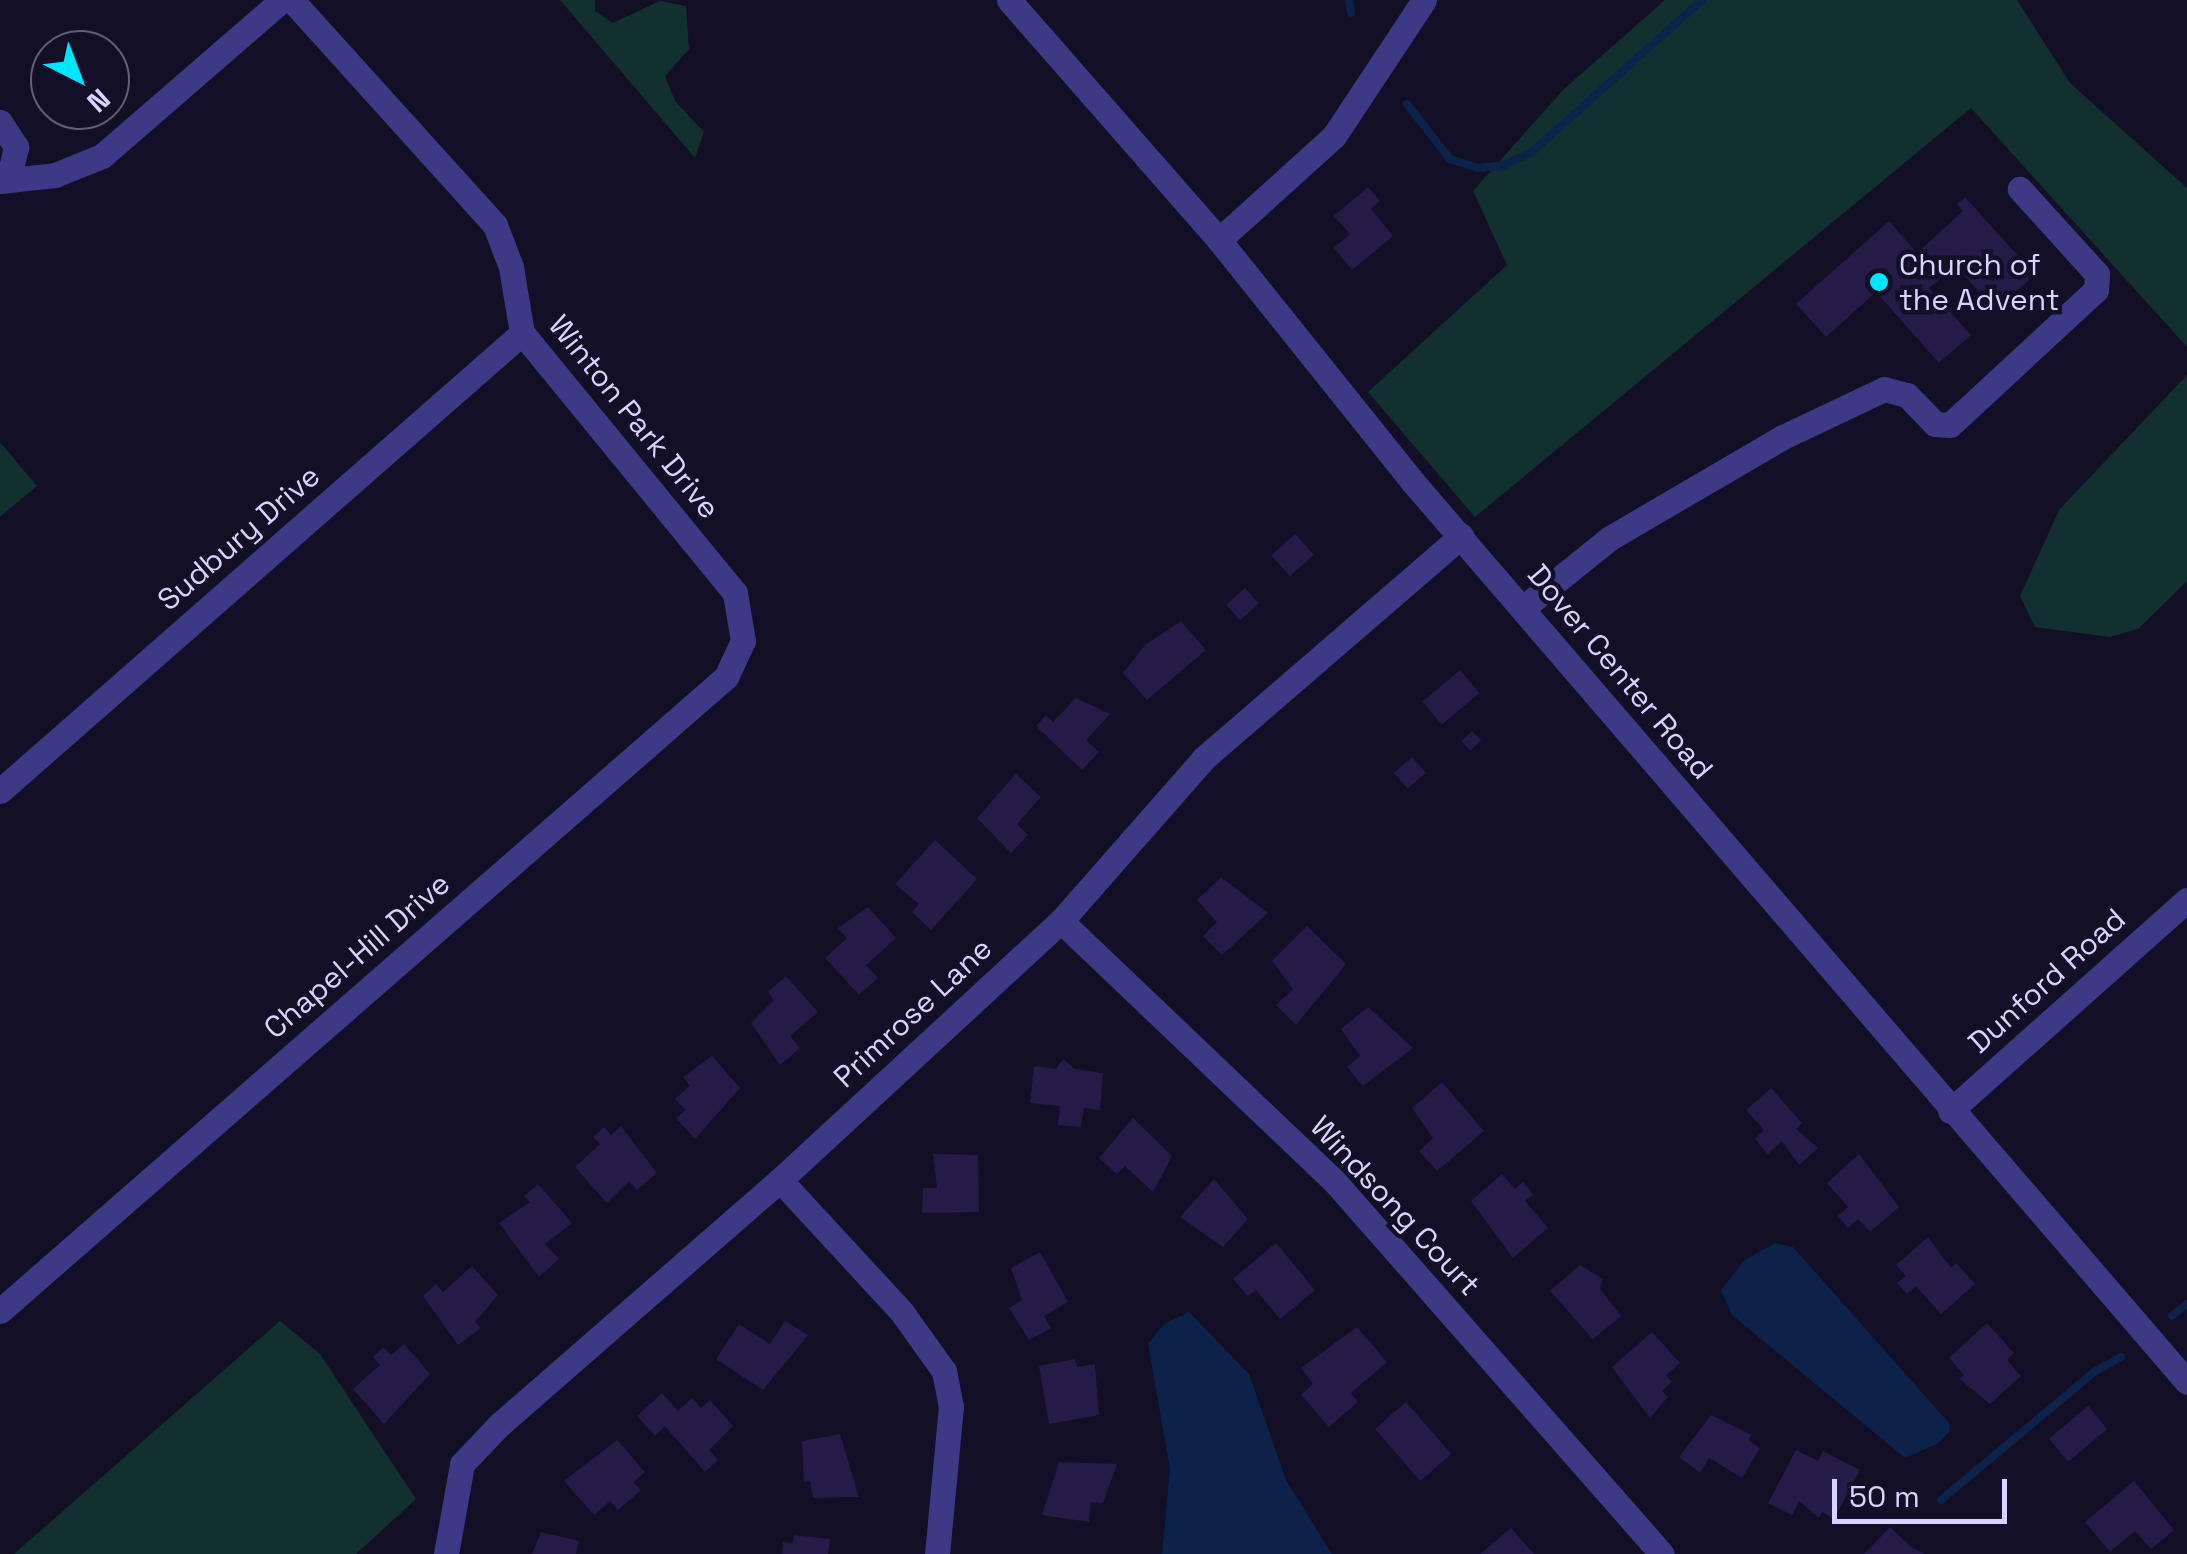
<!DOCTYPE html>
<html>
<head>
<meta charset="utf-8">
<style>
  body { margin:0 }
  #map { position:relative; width:2187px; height:1554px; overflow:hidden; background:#130f26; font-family:"Space Grotesk",sans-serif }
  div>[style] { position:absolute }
  .green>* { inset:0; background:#12302f }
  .water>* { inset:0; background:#0c2248 }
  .stream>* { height:8px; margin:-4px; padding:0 4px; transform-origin:4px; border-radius:4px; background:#0c2248 }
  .building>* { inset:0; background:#241b47; transform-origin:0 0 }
  .minor>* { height:25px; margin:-12.5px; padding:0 12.5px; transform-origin:12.5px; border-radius:12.5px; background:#3d3a85 }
  .dots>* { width:28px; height:28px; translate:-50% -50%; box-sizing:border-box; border:5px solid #130f26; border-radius:50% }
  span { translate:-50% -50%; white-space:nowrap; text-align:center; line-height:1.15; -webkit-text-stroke:9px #130f26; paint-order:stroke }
  .poi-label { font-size:30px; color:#d9d4ff }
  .left { translate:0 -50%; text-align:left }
  .street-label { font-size:30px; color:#d9d4ff }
  .north { position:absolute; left:30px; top:30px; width:100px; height:100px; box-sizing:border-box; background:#130f26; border:2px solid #625e7d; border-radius:50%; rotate:138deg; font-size:28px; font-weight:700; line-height:40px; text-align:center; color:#d9d4ff }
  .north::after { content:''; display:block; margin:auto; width:35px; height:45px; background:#00e5ff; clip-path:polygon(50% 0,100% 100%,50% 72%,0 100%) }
  .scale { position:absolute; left:1832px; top:1479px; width:175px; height:45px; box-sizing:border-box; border:5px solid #d9d4ff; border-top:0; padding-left:12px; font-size:30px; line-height:35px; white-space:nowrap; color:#d9d4ff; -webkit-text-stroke:8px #130f26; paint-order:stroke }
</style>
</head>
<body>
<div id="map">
  <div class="green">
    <div style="clip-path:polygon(560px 0,595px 0,595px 11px,613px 23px,660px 1px,686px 6px,689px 49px,665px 76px,675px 101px,704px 132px,695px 158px)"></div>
    <div style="clip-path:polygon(1665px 0,2017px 0,2070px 83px,2187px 188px,2187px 347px,1971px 108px,1475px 517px,1368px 392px,1507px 265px,1473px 191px,1563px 90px)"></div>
    <div style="clip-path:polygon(2187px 375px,2187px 581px,2138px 629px,2110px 637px,2035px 627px,2020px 596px,2059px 510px)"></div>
    <div style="clip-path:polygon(0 442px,37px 486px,0 517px)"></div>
    <div style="clip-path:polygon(280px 1321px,320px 1354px,416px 1499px,356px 1554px,14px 1554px)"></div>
  </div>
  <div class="water">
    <div style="clip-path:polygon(1775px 1243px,1793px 1247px,1949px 1423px,1950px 1431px,1937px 1444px,1905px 1458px,1732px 1315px,1721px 1290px,1745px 1260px)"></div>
    <div style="clip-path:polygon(1189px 1312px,1249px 1374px,1286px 1480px,1332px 1554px,1162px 1554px,1170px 1469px,1148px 1344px,1164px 1324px)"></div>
  </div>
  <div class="stream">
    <div style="left:1349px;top:0;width:13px;rotate:81deg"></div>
    <div style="left:1407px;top:104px;width:70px;rotate:52deg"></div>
    <div style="left:1450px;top:159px;width:28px;rotate:18deg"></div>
    <div style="left:1477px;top:168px;width:27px;rotate:-6deg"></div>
    <div style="left:1504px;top:165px;width:31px;rotate:-25deg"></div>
    <div style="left:1532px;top:152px;width:228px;rotate:-41.8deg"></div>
    <div style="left:2172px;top:1316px;width:19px;rotate:-39deg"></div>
    <div style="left:1941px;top:1500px;width:199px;rotate:-39.9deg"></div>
    <div style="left:2094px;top:1372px;width:31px;rotate:-29deg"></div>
  </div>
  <div class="building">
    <div style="clip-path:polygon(1368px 187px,1380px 201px,1371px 209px,1393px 236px,1352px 270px,1334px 248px,1350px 234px,1334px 216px)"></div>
    <div style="clip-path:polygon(1965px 197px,2035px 275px,1995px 310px,1955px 265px,1929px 288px,1971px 335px,1939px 363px,1876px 292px,1826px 337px,1796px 304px,1889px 221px,1917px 253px,1963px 211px,1957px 204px)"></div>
    <div style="left:1295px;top:534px;width:28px;height:32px;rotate:48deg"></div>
    <div style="left:1245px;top:588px;width:21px;height:25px;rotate:49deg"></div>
    <div style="clip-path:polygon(1181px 621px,1206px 650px,1147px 700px,1123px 673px,1145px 645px)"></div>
    <div style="left:1460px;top:670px;width:30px;height:49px;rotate:50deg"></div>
    <div style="clip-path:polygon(1076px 698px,1110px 714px,1086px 740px,1099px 752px,1082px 770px,1036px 726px,1046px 715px,1053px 722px)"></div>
    <div style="left:1472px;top:731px;width:13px;height:15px;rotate:45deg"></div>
    <div style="left:1412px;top:757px;width:21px;height:24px;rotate:49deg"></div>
    <div style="clip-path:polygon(1016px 774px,1041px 797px,1017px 824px,1028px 835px,1011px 853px,977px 818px)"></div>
    <div style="clip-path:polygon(935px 840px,977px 879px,931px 930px,912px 912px,919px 904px,895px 884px)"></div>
    <div style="clip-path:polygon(1221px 877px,1268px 913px,1222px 955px,1203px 936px,1217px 922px,1197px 900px)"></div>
    <div style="clip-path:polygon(868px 907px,896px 938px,866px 965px,878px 978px,859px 995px,825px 958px,847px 938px,838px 928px)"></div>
    <div style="clip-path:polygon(1307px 926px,1346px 964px,1296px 1025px,1276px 1005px,1293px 989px,1272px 961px)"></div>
    <div style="clip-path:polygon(786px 976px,818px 1012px,790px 1036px,800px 1048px,780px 1065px,751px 1023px,774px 1000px,768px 992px)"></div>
    <div style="clip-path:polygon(1368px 1007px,1413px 1048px,1363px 1086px,1347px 1067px,1360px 1056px,1341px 1029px)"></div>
    <div style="clip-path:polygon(712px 1056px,740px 1088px,695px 1139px,676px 1118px,686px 1110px,675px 1099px,690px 1086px,683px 1077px)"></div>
    <div style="clip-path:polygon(1063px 1059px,1075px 1069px,1103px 1073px,1100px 1110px,1084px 1108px,1081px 1127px,1058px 1125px,1060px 1106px,1030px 1103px,1034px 1066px,1056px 1069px)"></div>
    <div style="clip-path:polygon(1442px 1082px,1484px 1131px,1437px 1171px,1419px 1151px,1433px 1138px,1412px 1108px)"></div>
    <div style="clip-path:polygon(1771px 1088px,1802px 1123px,1796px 1129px,1818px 1148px,1799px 1165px,1782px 1141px,1768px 1154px,1755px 1139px,1764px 1130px,1746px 1110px)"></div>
    <div style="clip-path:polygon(1133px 1118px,1172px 1156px,1153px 1192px,1125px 1166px,1117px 1174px,1099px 1158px)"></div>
    <div style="clip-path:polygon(621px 1126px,657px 1173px,637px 1190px,629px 1181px,607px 1203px,575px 1167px,600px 1144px,593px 1137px,604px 1127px,611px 1135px)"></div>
    <div style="clip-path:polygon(933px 1154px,978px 1155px,979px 1212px,922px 1213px,923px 1188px,937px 1188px)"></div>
    <div style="clip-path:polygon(1859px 1154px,1899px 1207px,1870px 1232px,1858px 1219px,1848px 1228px,1838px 1216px,1848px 1207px,1827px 1183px)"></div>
    <div style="clip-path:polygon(1502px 1174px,1515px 1189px,1523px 1182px,1533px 1194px,1525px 1201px,1548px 1228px,1513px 1258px,1471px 1201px)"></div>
    <div style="clip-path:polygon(1214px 1179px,1248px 1219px,1223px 1247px,1180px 1217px)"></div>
    <div style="clip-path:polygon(538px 1184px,572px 1223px,545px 1244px,559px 1259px,539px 1277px,499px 1223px,530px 1202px,524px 1196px)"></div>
    <div style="clip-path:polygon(1928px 1237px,1951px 1268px,1956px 1263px,1975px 1284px,1941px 1314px,1916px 1286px,1907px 1294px,1897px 1283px,1906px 1276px,1896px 1265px)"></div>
    <div style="clip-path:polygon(1276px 1243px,1315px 1290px,1280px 1319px,1256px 1290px,1248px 1296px,1233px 1279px)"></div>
    <div style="clip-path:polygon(1040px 1252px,1068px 1302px,1044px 1316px,1051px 1328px,1029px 1340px,1009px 1308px,1022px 1300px,1011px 1268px)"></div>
    <div style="clip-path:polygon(1580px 1265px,1603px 1279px,1600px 1289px,1621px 1316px,1593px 1339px,1550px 1291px)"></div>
    <div style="clip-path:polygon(472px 1266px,498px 1295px,475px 1322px,481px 1328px,458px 1345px,423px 1296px,436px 1284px,443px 1292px)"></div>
    <div style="clip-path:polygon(785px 1321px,808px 1335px,763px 1390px,716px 1359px,739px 1324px,770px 1344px)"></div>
    <div style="clip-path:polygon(1987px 1323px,2014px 1353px,2007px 1360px,2021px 1376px,1990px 1404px,1960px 1379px,1964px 1375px,1949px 1358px)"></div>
    <div style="clip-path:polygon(1357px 1327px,1387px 1362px,1351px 1393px,1358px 1402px,1329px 1427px,1301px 1395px,1313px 1384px,1301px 1368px)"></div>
    <div style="clip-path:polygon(1652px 1332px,1680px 1363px,1666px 1375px,1672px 1382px,1662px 1391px,1668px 1397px,1650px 1418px,1612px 1367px)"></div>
    <div style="clip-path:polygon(404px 1344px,430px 1374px,384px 1424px,353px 1389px,380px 1365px,373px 1357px,383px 1347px,391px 1355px)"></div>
    <div style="clip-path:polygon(1075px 1359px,1077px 1367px,1095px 1364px,1099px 1415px,1049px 1424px,1039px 1366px)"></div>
    <div style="clip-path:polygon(662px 1393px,678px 1411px,692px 1398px,701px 1408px,710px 1400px,733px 1426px,709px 1450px,718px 1460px,705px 1472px,665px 1426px,655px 1436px,637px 1416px)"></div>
    <div style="left:1406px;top:1402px;width:69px;height:41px;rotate:49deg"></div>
    <div style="left:2088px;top:1406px;width:30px;height:51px;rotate:50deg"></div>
    <div style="clip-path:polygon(1711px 1415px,1752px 1435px,1748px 1440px,1760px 1448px,1742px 1478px,1709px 1458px,1700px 1473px,1679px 1457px)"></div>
    <div style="clip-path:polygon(840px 1434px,859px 1497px,813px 1498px,810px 1481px,804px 1482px,802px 1441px)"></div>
    <div style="clip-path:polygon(617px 1440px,645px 1472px,633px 1482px,641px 1490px,618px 1510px,610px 1501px,594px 1515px,564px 1481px)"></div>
    <div style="clip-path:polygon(1796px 1450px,1818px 1461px,1823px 1451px,1860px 1470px,1834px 1519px,1822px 1512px,1819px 1518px,1799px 1501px,1792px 1515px,1768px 1503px)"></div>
    <div style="clip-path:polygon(1059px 1462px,1117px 1464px,1103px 1503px,1091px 1502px,1089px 1522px,1042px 1515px)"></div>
    <div style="clip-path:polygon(2134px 1481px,2174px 1530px,2151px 1549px,2135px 1531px,2110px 1552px,2085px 1522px)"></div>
    <div style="clip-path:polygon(1890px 1527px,1911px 1547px,1925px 1554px,1864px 1554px)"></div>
    <div style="clip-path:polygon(1511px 1528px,1534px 1554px,1480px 1554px)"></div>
    <div style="clip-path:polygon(541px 1532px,579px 1541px,576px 1554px,532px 1554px)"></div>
    <div style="clip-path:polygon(794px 1535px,830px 1539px,828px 1554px,782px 1554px,783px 1542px,793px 1543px)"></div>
  </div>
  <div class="minor">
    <div style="left:1009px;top:0;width:319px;rotate:48.8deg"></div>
    <div style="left:1219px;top:240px;width:309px;rotate:51.3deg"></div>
    <div style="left:1412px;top:481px;width:1188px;rotate:49.3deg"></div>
    <div style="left:0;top:122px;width:30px;rotate:57deg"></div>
    <div style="left:16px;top:147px;width:22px;rotate:103deg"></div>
    <div style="left:11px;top:168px;width:16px;rotate:135deg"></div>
    <div style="left:0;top:181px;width:55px;rotate:-6.2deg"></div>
    <div style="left:55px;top:175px;width:51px;rotate:-22deg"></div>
    <div style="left:102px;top:156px;width:238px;rotate:-40.9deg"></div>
    <div style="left:1219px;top:240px;width:155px;rotate:-42.1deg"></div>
    <div style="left:1334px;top:136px;width:163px;rotate:-56.5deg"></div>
    <div style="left:1523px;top:608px;width:112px;rotate:-38.8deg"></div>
    <div style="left:1610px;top:538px;width:200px;rotate:-30.3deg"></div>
    <div style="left:1783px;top:437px;width:112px;rotate:-25.4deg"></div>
    <div style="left:1884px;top:389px;width:24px;rotate:15deg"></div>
    <div style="left:1907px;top:395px;width:40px;rotate:46deg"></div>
    <div style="left:1935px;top:424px;width:15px;rotate:4deg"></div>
    <div style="left:1950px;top:425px;width:199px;rotate:-42.8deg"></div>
    <div style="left:2096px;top:290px;width:16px;rotate:-86deg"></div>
    <div style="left:2097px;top:274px;width:115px;rotate:-132.2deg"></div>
    <div style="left:0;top:791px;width:694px;rotate:-41.26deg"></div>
    <div style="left:1061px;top:921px;width:378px;rotate:43.6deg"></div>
    <div style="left:1335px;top:1182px;width:495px;rotate:48.7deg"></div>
    <div style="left:1950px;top:1111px;width:317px;rotate:-41.7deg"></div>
    <div style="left:780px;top:1180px;width:178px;rotate:47.3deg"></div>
    <div style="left:901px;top:1311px;width:74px;rotate:54.4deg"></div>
    <div style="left:944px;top:1371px;width:36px;rotate:79deg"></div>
    <div style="left:951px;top:1406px;width:149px;rotate:95.4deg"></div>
    <div style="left:0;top:1311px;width:964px;rotate:-41.13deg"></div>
    <div style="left:726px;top:677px;width:40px;rotate:-65deg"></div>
    <div style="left:743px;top:641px;width:49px;rotate:-99.5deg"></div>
    <div style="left:735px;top:593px;width:336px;rotate:-129.3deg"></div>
    <div style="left:522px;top:333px;width:67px;rotate:-99.5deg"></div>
    <div style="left:511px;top:267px;width:45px;rotate:-110.9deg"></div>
    <div style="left:495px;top:225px;width:303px;rotate:-132.1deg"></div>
    <div style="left:446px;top:1554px;width:91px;rotate:-79.9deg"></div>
    <div style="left:462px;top:1464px;width:54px;rotate:-46.5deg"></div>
    <div style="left:499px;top:1425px;width:373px;rotate:-41.1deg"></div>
    <div style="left:780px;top:1180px;width:382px;rotate:-42.7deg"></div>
    <div style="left:1061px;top:921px;width:217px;rotate:-48.7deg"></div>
    <div style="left:1204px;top:758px;width:340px;rotate:-40.8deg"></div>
  </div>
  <div class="dots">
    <div style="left:1879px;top:282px;background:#00e5ff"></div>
  </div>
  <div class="poi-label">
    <span class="left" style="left:1899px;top:282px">Church of<br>the Advent</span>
  </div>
  <div class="street-label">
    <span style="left:634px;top:417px;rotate:51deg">Winton Park Drive</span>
    <span style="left:239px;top:538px;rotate:-41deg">Sudbury Drive</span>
    <span style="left:1620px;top:672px;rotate:50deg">Dover Center Road</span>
    <span style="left:357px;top:956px;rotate:-41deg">Chapel-Hill Drive</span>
    <span style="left:2047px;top:981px;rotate:-42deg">Dunford Road</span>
    <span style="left:913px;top:1013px;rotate:-43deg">Primrose Lane</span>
    <span style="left:1395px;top:1206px;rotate:47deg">Windsong Court</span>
  </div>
  <div class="north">N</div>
  <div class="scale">50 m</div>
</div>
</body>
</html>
